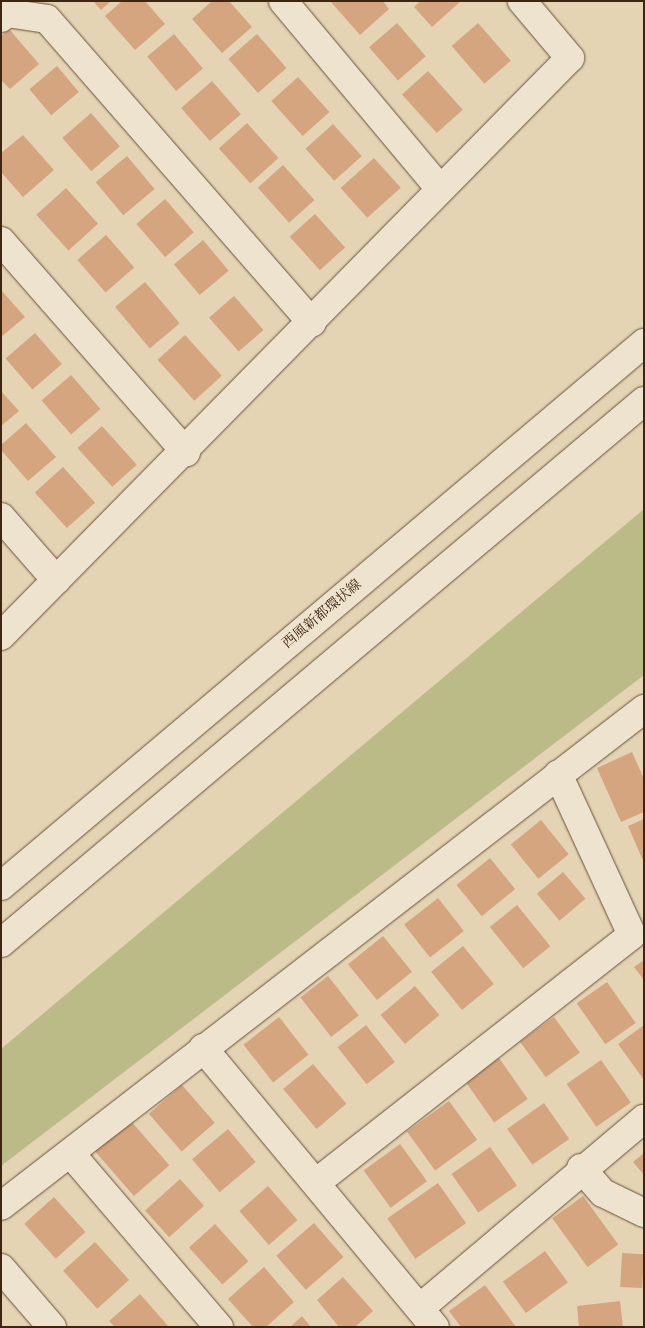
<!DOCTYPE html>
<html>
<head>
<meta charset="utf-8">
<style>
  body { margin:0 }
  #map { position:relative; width:645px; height:1328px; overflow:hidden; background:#e5d4b4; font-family:"IM FELL Great Primer","Noto Serif JP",serif }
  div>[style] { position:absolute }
  .green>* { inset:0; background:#bb8 }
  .building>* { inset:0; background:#d5a580; transform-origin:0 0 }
  .roads { filter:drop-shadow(0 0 1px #685139) drop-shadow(0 0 1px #685139) }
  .street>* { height:28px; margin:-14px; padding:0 14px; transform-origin:14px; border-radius:14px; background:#eee3ce }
  .secondary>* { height:28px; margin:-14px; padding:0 14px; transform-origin:14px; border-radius:14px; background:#eee3ce }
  span { translate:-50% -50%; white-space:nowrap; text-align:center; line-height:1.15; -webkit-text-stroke:4px #eee3ce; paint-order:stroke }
  .street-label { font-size:14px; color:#3e2510 }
  .frame { position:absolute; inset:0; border:2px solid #3e2510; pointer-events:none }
</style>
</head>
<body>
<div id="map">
  <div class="green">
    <div style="clip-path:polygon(644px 509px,644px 675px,1px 1166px,1px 1049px)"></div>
  </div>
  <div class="building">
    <div style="clip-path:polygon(93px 1px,111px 1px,101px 10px)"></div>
    <div style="clip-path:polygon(122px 1px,145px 1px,165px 24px,135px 50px,105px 16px)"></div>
    <div style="clip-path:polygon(212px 1px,229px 1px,252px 27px,222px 53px,192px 19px)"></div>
    <div style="clip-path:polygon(330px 1px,383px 1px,389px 9px,360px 35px)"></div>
    <div style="clip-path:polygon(420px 1px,461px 1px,432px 27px,414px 7px)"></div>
    <div style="left:397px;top:23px;width:44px;height:37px;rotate:49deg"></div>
    <div style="left:478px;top:23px;width:50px;height:35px;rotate:49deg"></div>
    <div style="clip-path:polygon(9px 29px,39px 64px,10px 89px,1px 80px,1px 36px)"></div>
    <div style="left:174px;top:34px;width:45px;height:35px;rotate:50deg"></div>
    <div style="left:257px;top:34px;width:45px;height:38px;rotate:49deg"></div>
    <div style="left:57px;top:66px;width:34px;height:36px;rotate:50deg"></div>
    <div style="left:428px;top:71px;width:52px;height:35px;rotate:48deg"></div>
    <div style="left:298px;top:77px;width:47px;height:36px;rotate:48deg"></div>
    <div style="left:212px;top:81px;width:44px;height:41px;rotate:49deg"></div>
    <div style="left:91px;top:113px;width:44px;height:38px;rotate:49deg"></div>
    <div style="left:247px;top:123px;width:47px;height:38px;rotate:48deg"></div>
    <div style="left:333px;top:124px;width:43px;height:37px;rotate:48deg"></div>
    <div style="clip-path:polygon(23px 135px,54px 170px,23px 197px,1px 172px,1px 153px)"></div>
    <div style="left:127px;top:156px;width:43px;height:41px;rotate:50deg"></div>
    <div style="left:374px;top:158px;width:40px;height:45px;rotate:48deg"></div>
    <div style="left:283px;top:165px;width:47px;height:34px;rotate:48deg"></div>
    <div style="left:66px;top:188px;width:48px;height:40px;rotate:48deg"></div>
    <div style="left:165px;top:199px;width:44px;height:38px;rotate:49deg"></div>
    <div style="left:315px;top:214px;width:45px;height:34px;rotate:48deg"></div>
    <div style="left:106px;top:235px;width:43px;height:38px;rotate:49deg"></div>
    <div style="left:203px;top:240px;width:40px;height:38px;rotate:50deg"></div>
    <div style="left:145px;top:282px;width:54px;height:39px;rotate:50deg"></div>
    <div style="clip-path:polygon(1px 290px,25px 317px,1px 337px)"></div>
    <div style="left:234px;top:296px;width:45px;height:33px;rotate:49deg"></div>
    <div style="left:35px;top:333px;width:41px;height:39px;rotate:49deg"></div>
    <div style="left:185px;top:335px;width:55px;height:37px;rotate:48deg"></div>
    <div style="left:71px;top:375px;width:45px;height:39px;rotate:49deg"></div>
    <div style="clip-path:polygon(1px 391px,19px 411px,1px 426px)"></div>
    <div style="clip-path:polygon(26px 423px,56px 457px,28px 481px,1px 450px,1px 445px)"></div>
    <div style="left:102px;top:426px;width:52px;height:33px;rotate:48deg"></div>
    <div style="left:63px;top:467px;width:48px;height:38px;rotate:48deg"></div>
    <div style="clip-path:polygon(632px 752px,644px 779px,644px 812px,621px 822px,597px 768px)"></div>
    <div style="clip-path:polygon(644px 819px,644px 863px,628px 826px)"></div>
    <div style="left:541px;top:820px;width:44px;height:39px;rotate:51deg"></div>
    <div style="left:490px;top:858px;width:40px;height:43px;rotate:51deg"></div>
    <div style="left:563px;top:872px;width:35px;height:34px;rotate:50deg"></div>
    <div style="left:438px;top:898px;width:42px;height:43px;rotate:52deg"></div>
    <div style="left:517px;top:905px;width:53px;height:35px;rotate:51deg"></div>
    <div style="left:383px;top:936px;width:46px;height:45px;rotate:51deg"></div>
    <div style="left:463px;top:946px;width:49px;height:41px;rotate:51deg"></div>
    <div style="clip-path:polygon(644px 960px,644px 980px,634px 967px)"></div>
    <div style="left:328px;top:976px;width:50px;height:35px;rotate:52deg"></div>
    <div style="left:607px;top:982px;width:50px;height:37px;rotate:55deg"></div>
    <div style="left:415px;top:986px;width:38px;height:45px;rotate:50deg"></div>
    <div style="left:279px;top:1017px;width:48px;height:45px;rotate:52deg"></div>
    <div style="left:554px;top:1017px;width:44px;height:42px;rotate:54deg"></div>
    <div style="left:366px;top:1025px;width:47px;height:36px;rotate:52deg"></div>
    <div style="clip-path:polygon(644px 1025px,644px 1080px,618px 1044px)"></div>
    <div style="left:499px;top:1058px;width:50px;height:41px;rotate:55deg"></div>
    <div style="left:601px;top:1060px;width:52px;height:42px;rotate:55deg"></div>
    <div style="left:313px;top:1064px;width:52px;height:39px;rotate:50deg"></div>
    <div style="left:182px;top:1085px;width:50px;height:44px;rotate:49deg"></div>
    <div style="left:449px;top:1101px;width:48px;height:52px;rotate:54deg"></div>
    <div style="left:544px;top:1103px;width:44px;height:45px;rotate:55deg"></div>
    <div style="left:130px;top:1120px;width:60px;height:47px;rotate:49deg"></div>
    <div style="left:228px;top:1129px;width:43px;height:47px;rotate:50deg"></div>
    <div style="left:400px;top:1144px;width:46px;height:45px;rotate:54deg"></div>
    <div style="left:490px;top:1147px;width:47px;height:47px;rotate:55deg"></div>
    <div style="clip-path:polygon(644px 1153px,644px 1175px,633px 1162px)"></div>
    <div style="left:180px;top:1179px;width:36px;height:47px;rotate:48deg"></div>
    <div style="left:438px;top:1183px;width:49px;height:62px;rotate:55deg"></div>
    <div style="left:268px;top:1186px;width:45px;height:38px;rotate:49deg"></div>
    <div style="left:583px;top:1196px;width:60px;height:38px;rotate:54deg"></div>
    <div style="left:54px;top:1197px;width:47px;height:40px;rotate:48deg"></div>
    <div style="left:314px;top:1223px;width:45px;height:50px;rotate:49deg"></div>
    <div style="left:215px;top:1224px;width:50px;height:35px;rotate:48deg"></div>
    <div style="left:95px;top:1242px;width:51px;height:43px;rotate:48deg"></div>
    <div style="left:545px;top:1251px;width:39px;height:52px;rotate:54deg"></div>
    <div style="left:622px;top:1253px;width:22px;height:34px;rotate:3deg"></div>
    <div style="clip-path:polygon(264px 1267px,294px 1302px,266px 1327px,253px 1327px,228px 1299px)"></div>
    <div style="clip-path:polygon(343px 1277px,373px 1311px,355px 1327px,339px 1327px,317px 1300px)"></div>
    <div style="clip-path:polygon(485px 1285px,516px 1327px,461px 1327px,449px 1311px)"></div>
    <div style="clip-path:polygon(140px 1294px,169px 1327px,115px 1327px,109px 1321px)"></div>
    <div style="clip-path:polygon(620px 1301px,623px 1327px,579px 1327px,577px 1306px)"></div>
    <div style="clip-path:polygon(302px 1316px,311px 1327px,290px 1327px)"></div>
  </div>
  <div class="roads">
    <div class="street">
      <div style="left:283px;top:1px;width:245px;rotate:50.1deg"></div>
      <div style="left:1px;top:18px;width:8px;rotate:-40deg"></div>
      <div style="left:7px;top:13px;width:40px;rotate:8.5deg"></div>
      <div style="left:47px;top:19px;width:403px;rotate:48.9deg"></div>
      <div style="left:1px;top:241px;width:281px;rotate:48.8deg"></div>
      <div style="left:1px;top:517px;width:84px;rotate:48.9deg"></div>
      <div style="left:1px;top:636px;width:811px;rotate:-45.45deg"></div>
      <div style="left:570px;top:58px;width:75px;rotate:-130.1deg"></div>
      <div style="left:203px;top:1048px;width:363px;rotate:50.3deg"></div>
      <div style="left:71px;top:1154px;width:228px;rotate:49.5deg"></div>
      <div style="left:581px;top:1168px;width:33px;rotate:49deg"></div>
      <div style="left:603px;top:1193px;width:46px;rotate:26deg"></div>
      <div style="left:317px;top:1182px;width:400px;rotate:-38.1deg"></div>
      <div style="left:632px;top:935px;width:177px;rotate:-114.7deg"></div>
      <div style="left:1px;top:1206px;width:813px;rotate:-37.7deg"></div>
      <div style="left:420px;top:1308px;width:293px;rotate:-40.2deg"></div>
    </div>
    <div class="secondary">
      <div style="left:1px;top:886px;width:842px;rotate:-40.18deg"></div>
      <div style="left:1px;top:943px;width:841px;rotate:-40.13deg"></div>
      <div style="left:1px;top:1268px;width:78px;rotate:49.2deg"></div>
    </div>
  </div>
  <div class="street-label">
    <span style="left:322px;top:614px;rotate:-40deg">西風新都環状線</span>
  </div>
  <div class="frame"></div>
</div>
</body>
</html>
